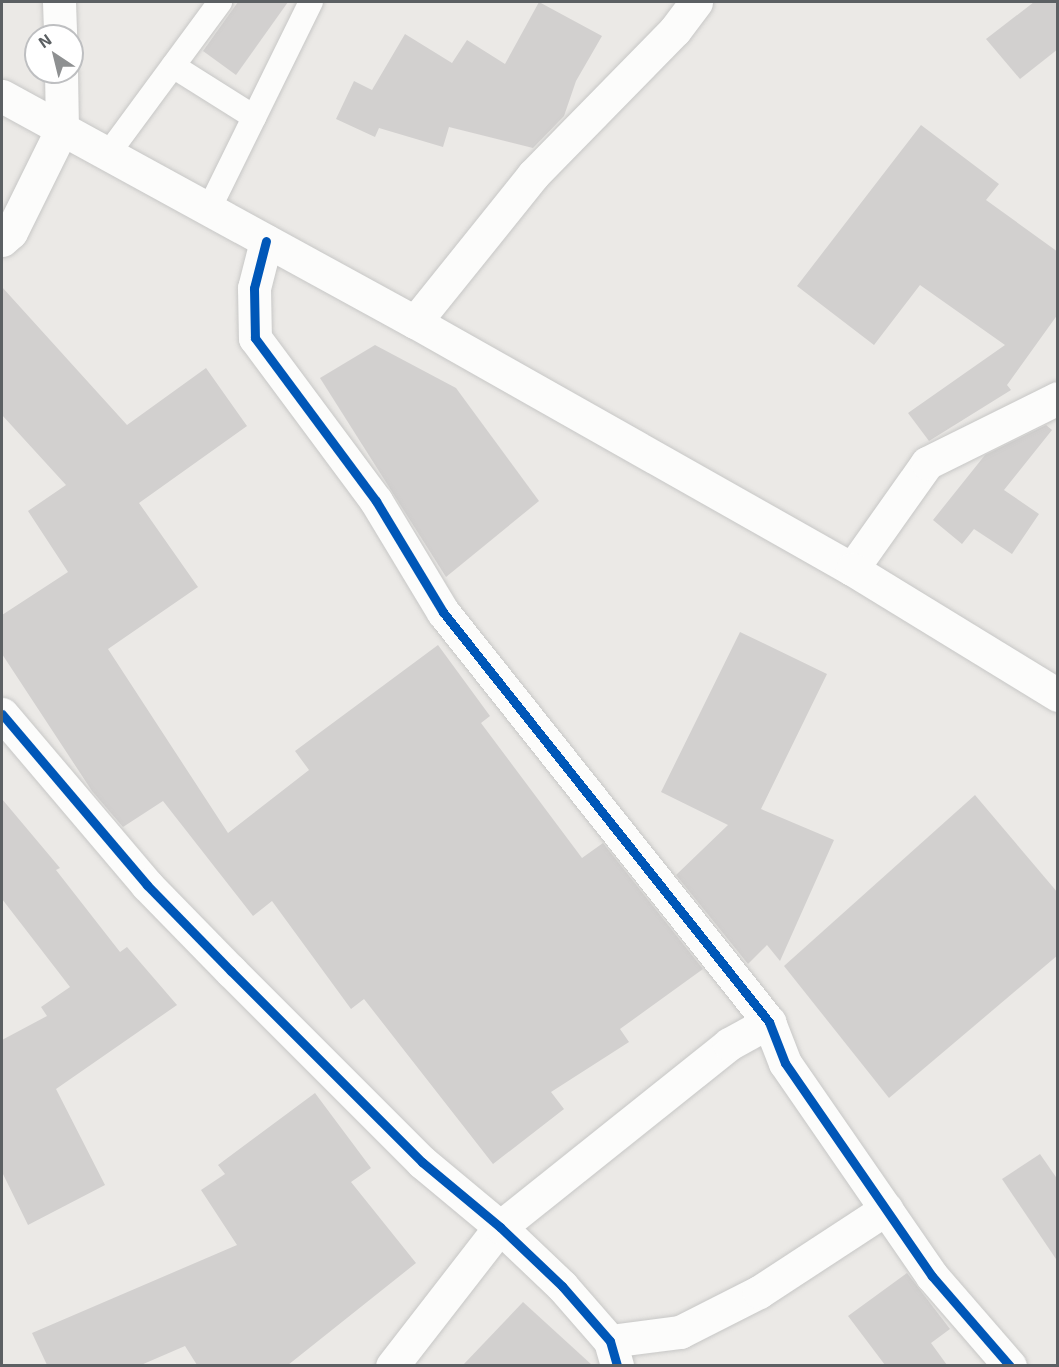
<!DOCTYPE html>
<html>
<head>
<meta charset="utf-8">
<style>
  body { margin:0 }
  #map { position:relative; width:1059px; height:1367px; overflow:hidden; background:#ebe9e6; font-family:"Exo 2",sans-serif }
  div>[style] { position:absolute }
  .building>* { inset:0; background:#d2d0cf }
  .roads { filter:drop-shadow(0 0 2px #c7c7c6) drop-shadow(0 0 2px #c7c7c6) }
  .service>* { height:24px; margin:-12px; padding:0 12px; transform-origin:12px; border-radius:12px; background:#fcfcfb }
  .minor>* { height:33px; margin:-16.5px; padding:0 16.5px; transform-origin:16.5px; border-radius:16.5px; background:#fcfcfb }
  .secondary>* { height:33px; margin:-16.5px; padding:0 16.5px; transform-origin:16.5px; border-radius:16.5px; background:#fcfcfb }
  .cycleway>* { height:9px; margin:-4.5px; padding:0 4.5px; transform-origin:4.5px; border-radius:4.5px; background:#0057b8 }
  span { translate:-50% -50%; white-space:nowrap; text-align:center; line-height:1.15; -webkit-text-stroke:5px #fff; paint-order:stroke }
  .frame { position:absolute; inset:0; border:3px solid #5c6063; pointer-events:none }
  .north { position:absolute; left:24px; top:24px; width:60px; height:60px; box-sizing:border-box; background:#fff; border:2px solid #bebfc1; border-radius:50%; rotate:325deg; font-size:16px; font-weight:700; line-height:24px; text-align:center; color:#5c6063 }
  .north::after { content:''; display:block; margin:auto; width:21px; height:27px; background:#8e9091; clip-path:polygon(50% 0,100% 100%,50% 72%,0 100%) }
</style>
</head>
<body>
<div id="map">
  <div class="building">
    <div style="clip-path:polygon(238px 2px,288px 2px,236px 75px,203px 51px)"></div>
    <div style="clip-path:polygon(539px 2px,602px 36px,576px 81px,564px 116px,533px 148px,449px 127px,443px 147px,379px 128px,375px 137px,336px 119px,354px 81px,372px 90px,405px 34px,452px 63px,467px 40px,505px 64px)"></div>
    <div style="clip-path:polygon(1034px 2px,1058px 2px,1058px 49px,1020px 79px,986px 39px)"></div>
    <div style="clip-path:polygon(921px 125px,999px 184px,986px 200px,1058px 252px,1058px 314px,1007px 385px,1011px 390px,929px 441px,908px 413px,1005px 345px,920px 285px,874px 345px,797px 286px)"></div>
    <div style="clip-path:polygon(2px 287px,127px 425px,206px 368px,247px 426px,139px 503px,198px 587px,108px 649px,228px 833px,309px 770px,295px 751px,438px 645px,490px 716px,481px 723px,582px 858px,603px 843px,703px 969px,620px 1029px,629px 1042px,551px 1092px,564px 1109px,493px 1164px,364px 999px,351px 1009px,272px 901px,253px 916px,163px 801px,123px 827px,92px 791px,2px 654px,2px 615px,68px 572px,28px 511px,66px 485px,2px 415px)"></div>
    <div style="clip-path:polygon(375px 345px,456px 388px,539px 501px,446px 577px,320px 378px)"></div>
    <div style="clip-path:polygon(1046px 425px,1052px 430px,1004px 490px,1039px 514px,1012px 554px,974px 529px,962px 544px,933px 520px,985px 455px)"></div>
    <div style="clip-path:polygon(740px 632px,827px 674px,761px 809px,834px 840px,780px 961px,767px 945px,748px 964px,676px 875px,728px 825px,661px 792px)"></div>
    <div style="clip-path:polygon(975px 795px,1058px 893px,1058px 955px,889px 1098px,784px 966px)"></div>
    <div style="clip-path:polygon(2px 799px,60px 868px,56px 870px,120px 952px,127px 947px,177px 1005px,56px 1089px,105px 1185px,28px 1225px,2px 1172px,2px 1040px,47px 1016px,41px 1007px,70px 987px,2px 899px)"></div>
    <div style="clip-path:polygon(315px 1093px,371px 1168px,351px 1182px,416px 1263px,288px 1365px,197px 1365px,185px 1346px,141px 1365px,47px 1365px,32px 1333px,237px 1245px,201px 1190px,225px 1174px,218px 1165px)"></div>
    <div style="clip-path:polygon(1040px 1154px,1058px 1180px,1058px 1262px,1002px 1179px)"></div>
    <div style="clip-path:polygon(907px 1273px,950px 1329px,931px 1343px,947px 1365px,885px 1365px,848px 1316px)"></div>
    <div style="clip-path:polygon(523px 1302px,592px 1365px,463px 1365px)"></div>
  </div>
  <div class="roads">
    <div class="service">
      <div style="left:173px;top:66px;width:96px;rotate:32.2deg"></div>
      <div style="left:108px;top:154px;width:189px;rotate:-53.6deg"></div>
      <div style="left:209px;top:209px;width:231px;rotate:-63.8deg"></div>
    </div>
    <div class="minor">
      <div style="left:59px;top:2px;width:34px;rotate:88deg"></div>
      <div style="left:2px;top:240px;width:12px;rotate:-42deg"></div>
      <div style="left:11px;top:232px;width:115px;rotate:-63.7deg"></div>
      <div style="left:62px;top:129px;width:57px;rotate:-91deg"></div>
      <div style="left:266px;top:241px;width:49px;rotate:104.3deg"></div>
      <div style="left:254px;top:288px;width:50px;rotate:88.9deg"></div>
      <div style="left:255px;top:338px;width:203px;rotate:53.4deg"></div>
      <div style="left:376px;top:501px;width:130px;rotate:58.9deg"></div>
      <div style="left:443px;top:612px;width:524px;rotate:51.51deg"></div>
      <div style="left:769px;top:1022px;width:44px;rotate:68.7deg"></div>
      <div style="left:785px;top:1063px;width:259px;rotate:55.4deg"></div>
      <div style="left:932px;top:1276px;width:119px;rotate:49.1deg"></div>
      <div style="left:415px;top:322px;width:189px;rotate:-51.2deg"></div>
      <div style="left:533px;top:175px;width:203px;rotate:-45.6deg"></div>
      <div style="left:675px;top:30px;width:35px;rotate:-53deg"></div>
      <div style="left:852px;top:569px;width:130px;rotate:-54.7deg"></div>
      <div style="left:927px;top:463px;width:146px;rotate:-26.4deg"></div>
      <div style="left:2px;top:714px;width:224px;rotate:49.7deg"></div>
      <div style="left:147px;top:885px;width:120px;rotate:45.7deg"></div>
      <div style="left:231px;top:971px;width:270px;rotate:45deg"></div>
      <div style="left:422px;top:1162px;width:102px;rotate:39.8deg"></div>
      <div style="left:500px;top:1227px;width:86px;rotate:43.6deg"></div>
      <div style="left:562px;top:1286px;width:73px;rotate:48.9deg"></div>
      <div style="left:610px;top:1341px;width:26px;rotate:74deg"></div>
      <div style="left:610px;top:1341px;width:71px;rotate:-7.3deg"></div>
      <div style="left:680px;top:1332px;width:89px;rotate:-26.9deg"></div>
      <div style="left:759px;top:1292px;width:152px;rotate:-33.2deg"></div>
      <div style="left:392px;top:1366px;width:176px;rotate:-52.2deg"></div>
      <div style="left:500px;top:1227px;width:293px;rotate:-38.6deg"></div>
      <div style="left:729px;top:1044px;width:46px;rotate:-28.8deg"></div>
    </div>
    <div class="secondary">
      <div style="left:2px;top:96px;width:471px;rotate:28.7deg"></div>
      <div style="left:415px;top:322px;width:502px;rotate:29.48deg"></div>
      <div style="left:852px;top:569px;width:241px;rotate:31.5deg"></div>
    </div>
  </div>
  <div class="cycleway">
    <div style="left:266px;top:241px;width:49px;rotate:104.3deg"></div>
    <div style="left:254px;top:288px;width:50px;rotate:88.9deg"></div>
    <div style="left:255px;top:338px;width:203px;rotate:53.4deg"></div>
    <div style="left:376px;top:501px;width:130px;rotate:58.9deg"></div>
    <div style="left:443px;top:612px;width:524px;rotate:51.51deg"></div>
    <div style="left:769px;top:1022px;width:44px;rotate:68.7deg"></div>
    <div style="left:785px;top:1063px;width:259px;rotate:55.4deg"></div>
    <div style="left:932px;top:1276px;width:119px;rotate:49.1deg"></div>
    <div style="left:2px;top:714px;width:224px;rotate:49.7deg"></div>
    <div style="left:147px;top:885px;width:120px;rotate:45.7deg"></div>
    <div style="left:231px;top:971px;width:270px;rotate:45deg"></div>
    <div style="left:422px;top:1162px;width:102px;rotate:39.8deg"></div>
    <div style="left:500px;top:1227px;width:86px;rotate:43.6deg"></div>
    <div style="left:562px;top:1286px;width:73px;rotate:48.9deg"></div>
    <div style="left:610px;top:1341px;width:26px;rotate:74deg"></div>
  </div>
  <div class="frame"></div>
  <div class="north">N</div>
</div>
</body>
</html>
